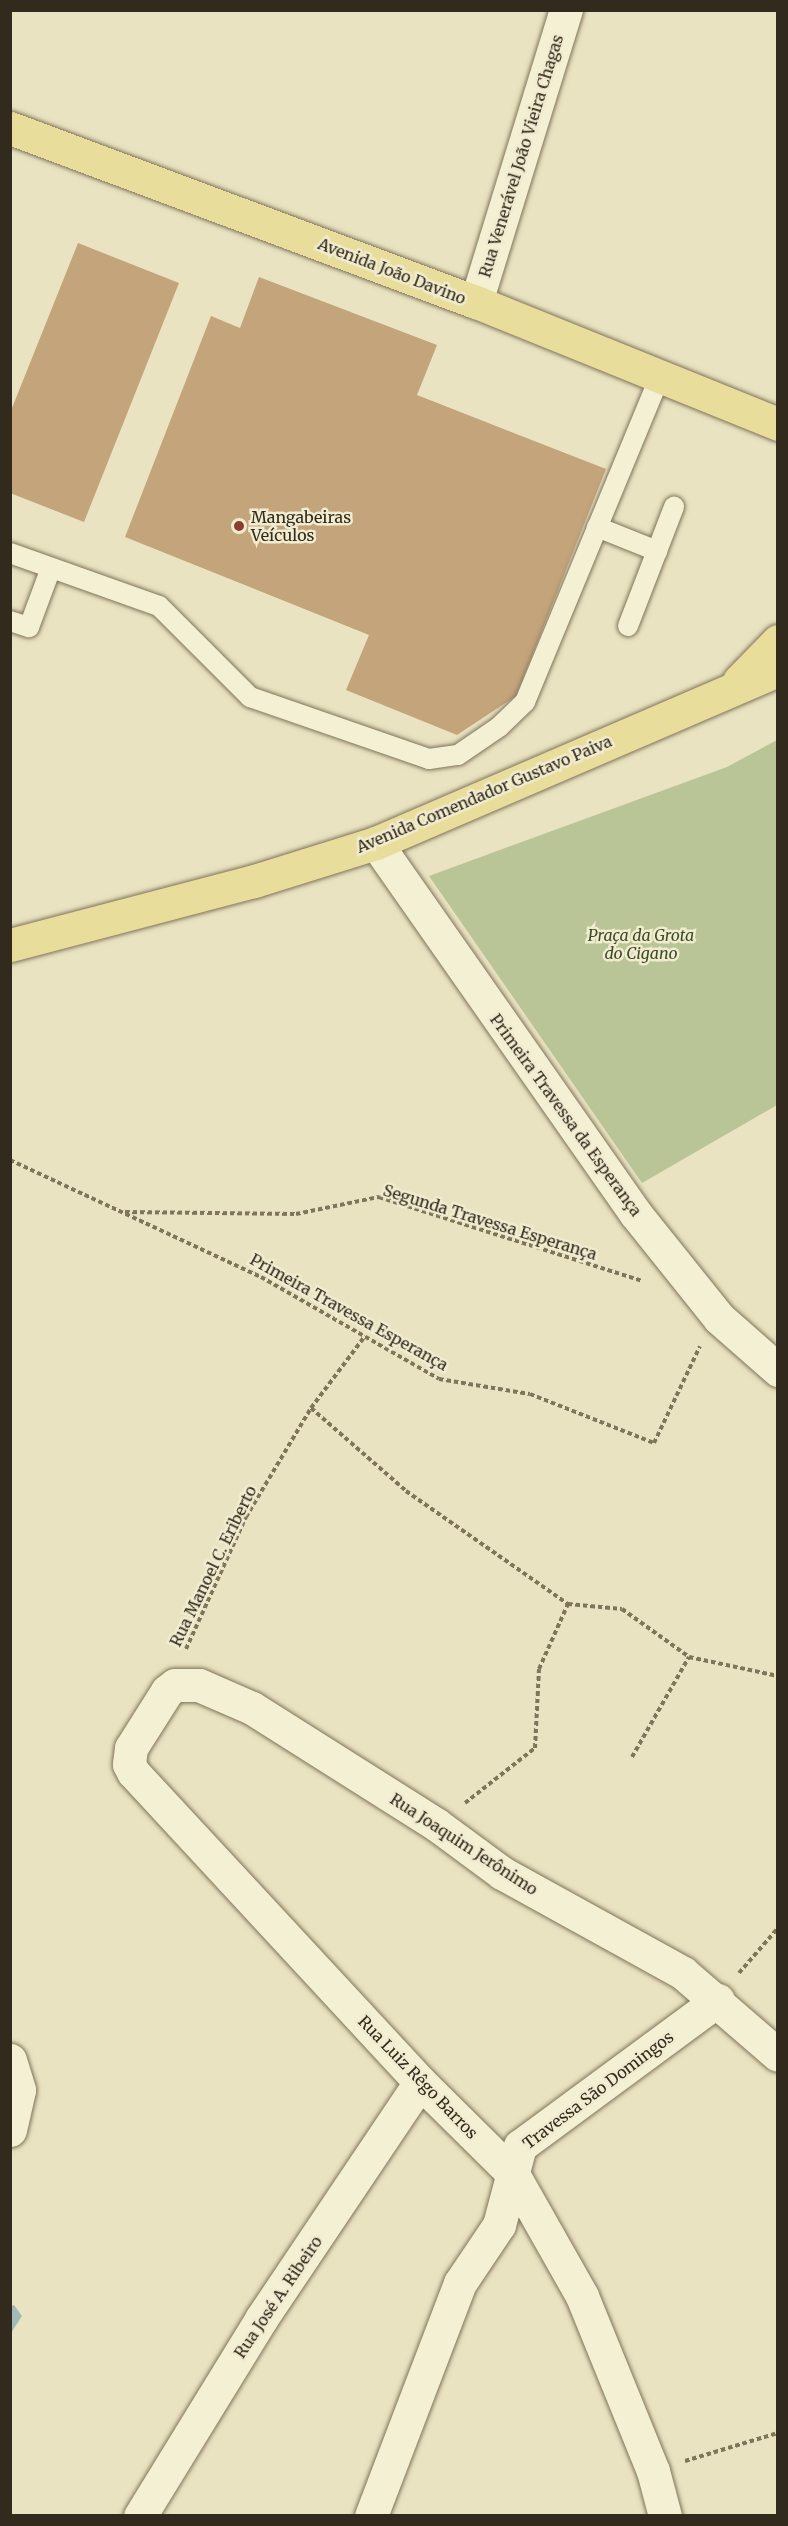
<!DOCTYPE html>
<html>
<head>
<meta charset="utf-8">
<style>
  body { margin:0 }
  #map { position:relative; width:788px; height:2526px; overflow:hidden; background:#e9e3c1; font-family:Merriweather,serif }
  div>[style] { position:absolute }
  .green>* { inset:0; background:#b9c596 }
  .water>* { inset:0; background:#a3bbb8 }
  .building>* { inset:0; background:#c3a47b }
  .path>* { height:4px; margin-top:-2px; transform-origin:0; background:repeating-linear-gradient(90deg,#80745a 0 4.5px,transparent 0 7.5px) }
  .roads { filter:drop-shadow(0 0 2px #80745a) drop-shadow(0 0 2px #80745a) }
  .service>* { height:20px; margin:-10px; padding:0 10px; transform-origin:10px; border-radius:10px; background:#f4f0d3 }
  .minor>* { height:33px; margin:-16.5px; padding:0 16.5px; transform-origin:16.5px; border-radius:16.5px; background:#f4f0d3 }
  .primary>* { height:33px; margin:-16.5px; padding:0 16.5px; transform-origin:16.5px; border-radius:16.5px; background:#e9dd9c }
  .dots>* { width:16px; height:16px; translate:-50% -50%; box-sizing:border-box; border:3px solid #f1ecd0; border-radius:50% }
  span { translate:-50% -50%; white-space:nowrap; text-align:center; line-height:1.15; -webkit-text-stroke:5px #f1ecd0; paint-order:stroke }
  .street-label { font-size:16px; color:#312a1d }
  .poi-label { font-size:16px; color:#312a1d }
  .left { translate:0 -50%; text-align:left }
  .park-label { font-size:16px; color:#3c4c26; font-style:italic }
  .frame { position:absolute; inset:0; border:12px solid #312a1d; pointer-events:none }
</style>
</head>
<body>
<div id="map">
  <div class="green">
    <div style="clip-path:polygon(777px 740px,777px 1105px,642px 1183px,429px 876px,727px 767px)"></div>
  </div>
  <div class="water">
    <div style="clip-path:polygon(14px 2305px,22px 2316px,11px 2333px,11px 2306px)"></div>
  </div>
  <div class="building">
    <div style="clip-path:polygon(78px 243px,179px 283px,84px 522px,10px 493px,10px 413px)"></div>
    <div style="clip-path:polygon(259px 277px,437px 345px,417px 395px,606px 469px,516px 696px,457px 735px,346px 690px,369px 635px,125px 537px,211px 316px,240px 328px)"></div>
  </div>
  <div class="path">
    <div style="left:10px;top:1160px;width:277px;rotate:25deg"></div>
    <div style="left:261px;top:1277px;width:205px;rotate:29.8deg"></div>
    <div style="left:439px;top:1379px;width:92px;rotate:9.4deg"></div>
    <div style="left:530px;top:1394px;width:133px;rotate:21.6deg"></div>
    <div style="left:654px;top:1443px;width:107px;rotate:-64.6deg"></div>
    <div style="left:125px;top:1212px;width:171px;rotate:0.7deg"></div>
    <div style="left:296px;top:1214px;width:85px;rotate:-11.6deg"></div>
    <div style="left:379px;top:1197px;width:277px;rotate:17.7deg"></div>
    <div style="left:311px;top:1408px;width:126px;rotate:41.1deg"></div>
    <div style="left:406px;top:1491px;width:198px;rotate:34.9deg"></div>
    <div style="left:568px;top:1604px;width:54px;rotate:5.3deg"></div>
    <div style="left:622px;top:1609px;width:82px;rotate:35.6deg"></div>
    <div style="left:689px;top:1657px;width:91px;rotate:12.1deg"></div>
    <div style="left:186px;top:1649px;width:145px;rotate:-65.6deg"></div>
    <div style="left:246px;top:1517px;width:127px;rotate:-59.2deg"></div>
    <div style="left:311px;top:1408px;width:90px;rotate:-53.1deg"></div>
    <div style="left:632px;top:1757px;width:115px;rotate:-60.3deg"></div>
    <div style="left:465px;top:1803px;width:89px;rotate:-38.2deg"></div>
    <div style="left:535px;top:1748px;width:79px;rotate:-87.1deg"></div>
    <div style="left:539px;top:1669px;width:71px;rotate:-66deg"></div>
    <div style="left:739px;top:1973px;width:60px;rotate:-49.1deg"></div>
    <div style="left:685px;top:2461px;width:97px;rotate:-16.8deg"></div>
  </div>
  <div class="roads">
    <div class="service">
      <div style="left:597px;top:527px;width:65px;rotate:21.8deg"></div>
      <div style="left:10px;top:553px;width:158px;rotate:19.6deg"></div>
      <div style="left:159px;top:606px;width:129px;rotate:45deg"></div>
      <div style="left:250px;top:697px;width:189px;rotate:19.1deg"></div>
      <div style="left:429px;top:759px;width:29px;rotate:-8deg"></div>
      <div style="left:458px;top:755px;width:50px;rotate:-34.3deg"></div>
      <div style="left:499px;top:727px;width:36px;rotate:-44deg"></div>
      <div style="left:525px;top:702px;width:350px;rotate:-67.5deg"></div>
      <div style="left:10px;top:621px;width:20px;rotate:18deg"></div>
      <div style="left:29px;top:627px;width:63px;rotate:-69.6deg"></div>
      <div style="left:628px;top:626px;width:128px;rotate:-68.9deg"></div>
    </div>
    <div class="minor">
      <div style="left:476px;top:302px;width:306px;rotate:-72.9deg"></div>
      <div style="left:376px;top:843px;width:452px;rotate:55deg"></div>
      <div style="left:635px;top:1213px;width:134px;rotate:51.3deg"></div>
      <div style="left:719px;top:1318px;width:79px;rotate:41.4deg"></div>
      <div style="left:10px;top:2060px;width:31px;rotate:73deg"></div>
      <div style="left:19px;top:2090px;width:41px;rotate:102.7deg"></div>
      <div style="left:140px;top:2516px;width:231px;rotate:-58.4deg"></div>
      <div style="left:261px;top:2319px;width:285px;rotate:-56.1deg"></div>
      <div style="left:371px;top:2516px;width:249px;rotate:-69.1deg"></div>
      <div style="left:460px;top:2283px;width:70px;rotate:-56.1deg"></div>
      <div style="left:499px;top:2225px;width:82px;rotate:-75.1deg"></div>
      <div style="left:520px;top:2146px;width:246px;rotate:-36.4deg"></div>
      <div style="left:665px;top:2516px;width:47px;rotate:-104.9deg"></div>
      <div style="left:653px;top:2471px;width:189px;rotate:-112.1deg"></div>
      <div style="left:582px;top:2296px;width:140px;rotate:-119.5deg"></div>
      <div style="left:513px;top:2174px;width:131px;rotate:-135.3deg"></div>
      <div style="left:420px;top:2082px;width:422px;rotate:-132.8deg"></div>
      <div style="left:133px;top:1772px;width:9px;rotate:-117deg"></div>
      <div style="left:129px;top:1764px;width:16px;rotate:-83deg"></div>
      <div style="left:131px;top:1748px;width:67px;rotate:-57.7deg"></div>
      <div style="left:167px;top:1691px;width:10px;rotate:-37deg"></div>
      <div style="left:175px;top:1685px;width:24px"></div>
      <div style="left:199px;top:1685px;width:58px;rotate:23.5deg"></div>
      <div style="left:252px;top:1708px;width:219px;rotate:32.3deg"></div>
      <div style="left:437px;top:1825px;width:81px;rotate:36.4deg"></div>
      <div style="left:502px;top:1873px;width:207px;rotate:28.9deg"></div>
      <div style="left:683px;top:1973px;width:125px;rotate:40.8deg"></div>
    </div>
    <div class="primary">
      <div style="left:10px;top:128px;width:497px;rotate:20.5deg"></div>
      <div style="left:476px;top:302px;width:326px;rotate:22deg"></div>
      <div style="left:739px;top:681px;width:56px;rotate:-45.7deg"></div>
      <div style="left:10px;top:945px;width:252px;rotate:-14.7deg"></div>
      <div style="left:254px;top:881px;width:128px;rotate:-17.3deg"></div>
      <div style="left:376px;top:843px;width:438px;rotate:-23.3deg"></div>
    </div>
  </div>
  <div class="dots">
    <div style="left:239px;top:526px;background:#893e31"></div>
  </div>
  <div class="street-label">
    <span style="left:521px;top:156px;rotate:-73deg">Rua Venerável João Vieira Chagas</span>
    <span style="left:392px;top:271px;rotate:21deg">Avenida João Davino</span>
    <span style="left:484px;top:794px;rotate:-23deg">Avenida Comendador Gustavo Paiva</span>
    <span style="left:566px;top:1115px;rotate:54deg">Primeira Travessa da Esperança</span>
    <span style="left:490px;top:1222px;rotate:17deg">Segunda Travessa Esperança</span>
    <span style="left:349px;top:1312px;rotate:29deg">Primeira Travessa Esperança</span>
    <span style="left:213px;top:1566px;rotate:-64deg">Rua Manoel C. Eriberto</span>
    <span style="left:464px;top:1844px;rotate:33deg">Rua Joaquim Jerônimo</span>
    <span style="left:418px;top:2077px;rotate:46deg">Rua Luiz Rêgo Barros</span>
    <span style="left:598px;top:2090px;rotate:-37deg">Travessa São Domingos</span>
    <span style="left:278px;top:2297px;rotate:-56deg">Rua José A. Ribeiro</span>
  </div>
  <div class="poi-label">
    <span class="left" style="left:251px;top:526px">Mangabeiras<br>Veículos</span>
  </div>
  <div class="park-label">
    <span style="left:641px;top:944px">Praça da Grota<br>do Cigano</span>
  </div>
  <div class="frame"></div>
</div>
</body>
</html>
